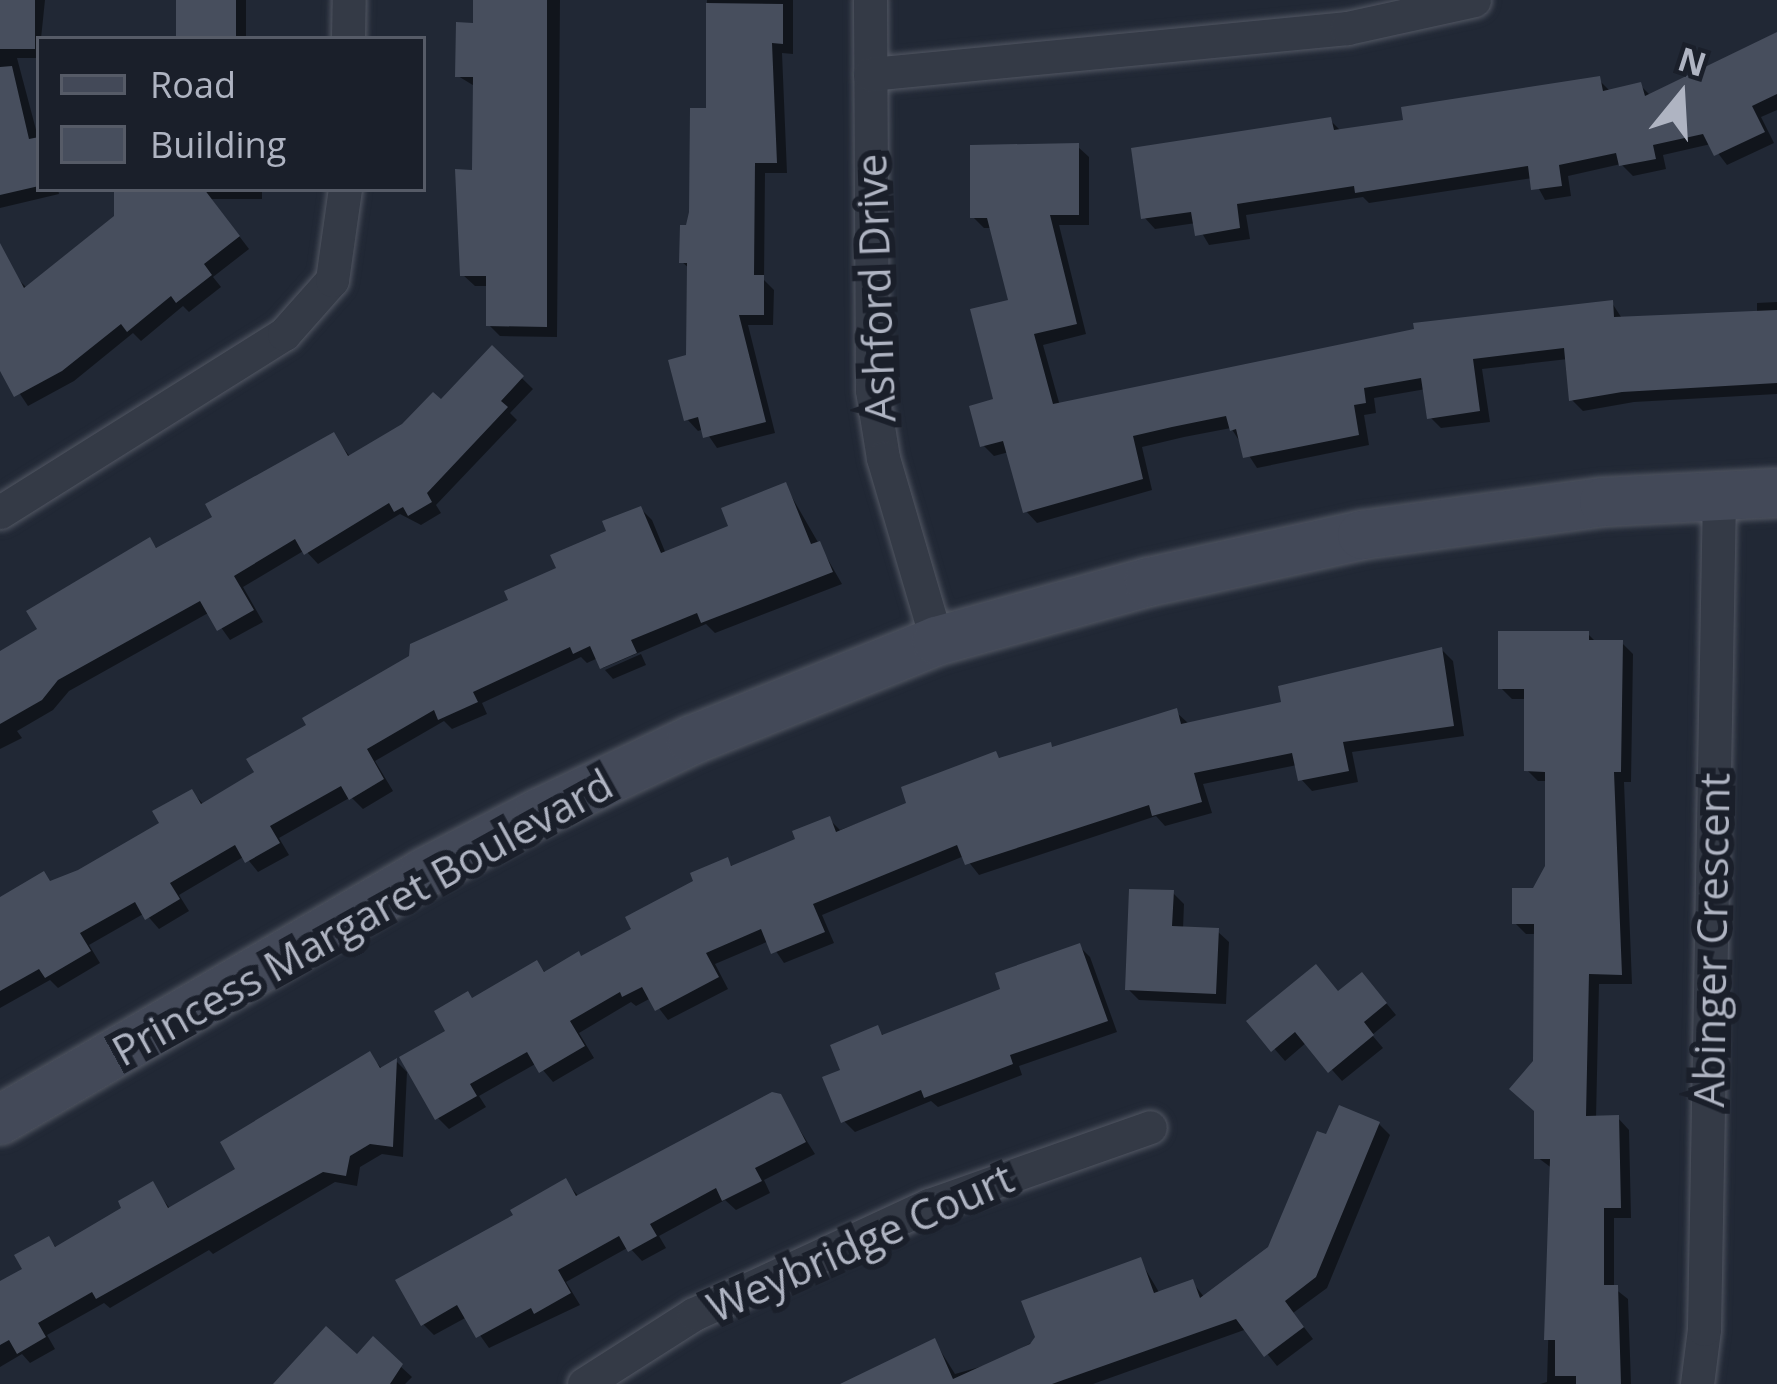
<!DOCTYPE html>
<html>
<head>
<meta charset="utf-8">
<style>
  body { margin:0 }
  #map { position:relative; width:1777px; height:1384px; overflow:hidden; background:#212835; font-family:"Open Sans",sans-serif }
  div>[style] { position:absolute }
  .shadow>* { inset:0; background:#0007; transform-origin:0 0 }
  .building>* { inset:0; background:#474e5d; transform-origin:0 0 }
  .roads { filter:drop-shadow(0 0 3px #525763) drop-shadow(0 0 3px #525763) }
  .street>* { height:33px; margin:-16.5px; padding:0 16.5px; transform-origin:16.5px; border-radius:16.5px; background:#343a46 }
  .secondary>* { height:48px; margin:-24px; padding:0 24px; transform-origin:24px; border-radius:24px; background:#434958 }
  span { translate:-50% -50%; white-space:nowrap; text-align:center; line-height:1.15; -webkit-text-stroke:12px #1a1f2a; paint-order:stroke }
  .street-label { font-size:42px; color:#afb4c2 }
  .legend { position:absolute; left:36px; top:36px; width:390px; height:156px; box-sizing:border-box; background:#1a1f2a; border:3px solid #565b67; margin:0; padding:15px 21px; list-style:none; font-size:36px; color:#afb4c2 }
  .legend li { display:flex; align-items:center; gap:24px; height:60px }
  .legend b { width:60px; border:3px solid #565b67 }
  .north { position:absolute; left:1621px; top:36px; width:120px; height:120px; -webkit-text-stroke:9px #1a1f2a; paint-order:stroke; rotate:18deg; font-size:33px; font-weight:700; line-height:48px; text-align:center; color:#afb4c2 }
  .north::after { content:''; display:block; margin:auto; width:42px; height:54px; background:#afb4c2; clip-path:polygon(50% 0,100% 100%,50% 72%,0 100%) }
</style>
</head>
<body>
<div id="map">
  <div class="shadow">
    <div style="clip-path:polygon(0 0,45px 0,39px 58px,17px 58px,39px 141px,39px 189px,58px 189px,59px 194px,0 208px)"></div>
    <div style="left:180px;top:0;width:66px;height:39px"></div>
    <div style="clip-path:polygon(476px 0,560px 0,557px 337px,500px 336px,489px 325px,489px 286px,475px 286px,463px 275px,458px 172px,475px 173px,476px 87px,458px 76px,476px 26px)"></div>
    <div style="clip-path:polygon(707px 0,793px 0,793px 54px,782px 53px,787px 173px,765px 173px,764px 280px,774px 290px,773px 325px,748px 325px,775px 433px,717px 448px,704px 429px,698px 431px,687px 419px,690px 269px,682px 262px,709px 111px)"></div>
    <div style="clip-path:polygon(1777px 36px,1777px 110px,1761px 117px,1774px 143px,1727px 165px,1711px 144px,1663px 155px,1666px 169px,1633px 176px,1621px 164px,1568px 176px,1571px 196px,1545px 200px,1533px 178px,1369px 203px,1363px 197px,1246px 215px,1250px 239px,1209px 245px,1196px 223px,1155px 229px,1144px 217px,1330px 120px,1342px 132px,1406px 123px,1599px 80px,1611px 92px,1640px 85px,1651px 96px)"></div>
    <div style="clip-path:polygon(1077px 146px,1089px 157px,1089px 225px,1059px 225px,1086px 334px,1043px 345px,1060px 406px,1612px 303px,1623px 320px,1757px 314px,1757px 303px,1777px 302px,1777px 394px,1634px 402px,1583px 411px,1572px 400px,1568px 359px,1482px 369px,1490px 422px,1441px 428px,1430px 417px,1426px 389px,1374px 398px,1376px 413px,1364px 415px,1369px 445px,1257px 468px,1231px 428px,1184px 437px,1142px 447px,1152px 490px,1037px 523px,1026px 511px,1009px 452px,994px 456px,983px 445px,996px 401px,1011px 302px,993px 228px,984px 228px,973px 217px)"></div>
    <div style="clip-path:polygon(177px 189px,262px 189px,262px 199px,211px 199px,249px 249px,213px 277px,221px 287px,189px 312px,183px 306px,141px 341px,133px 333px,74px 381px,28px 406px,0 364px,0 284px,15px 276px,28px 289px)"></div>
    <div style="clip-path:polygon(492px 349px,533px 389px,510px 413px,517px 420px,436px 505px,441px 513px,421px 525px,400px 514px,318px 564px,305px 550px,243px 587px,263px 622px,230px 640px,210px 612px,69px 691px,53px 710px,17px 731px,22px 738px,0 749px,0 652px,41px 630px,149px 541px,159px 550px,217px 518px,334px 436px,351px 458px,441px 404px)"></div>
    <div style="clip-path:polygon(785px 485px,842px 584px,715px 633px,706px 624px,603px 668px,598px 658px,587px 663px,581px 657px,482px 703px,487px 714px,452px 729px,444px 721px,375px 761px,393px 791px,363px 809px,351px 797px,279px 838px,289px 855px,258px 872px,245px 856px,179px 895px,189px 911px,159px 929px,145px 913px,89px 945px,100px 963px,58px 988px,50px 980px,0 1008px,0 900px,79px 873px,163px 824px,192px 792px,204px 805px,560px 570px,641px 509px,652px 520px,666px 554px,732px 527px)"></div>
    <div style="clip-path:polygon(1588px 634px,1597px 643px,1622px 643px,1633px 654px,1631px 782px,1624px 782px,1632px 984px,1599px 984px,1596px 1119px,1618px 1118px,1629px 1130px,1631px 1218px,1614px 1218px,1614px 1288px,1628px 1299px,1631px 1384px,1540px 1384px,1547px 1382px,1553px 1169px,1537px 1157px,1537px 934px,1526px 934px,1515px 923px,1548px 867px,1548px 781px,1538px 781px,1527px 770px,1527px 699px,1512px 699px,1501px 688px)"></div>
    <div style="clip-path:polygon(1442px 650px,1453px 661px,1464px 736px,1352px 752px,1358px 782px,1312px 791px,1301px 779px,1297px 765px,1203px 784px,1212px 813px,1165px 826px,1156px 816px,979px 875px,964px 856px,822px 915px,834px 943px,784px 963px,769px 941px,715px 964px,728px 989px,668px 1020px,651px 998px,636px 1006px,631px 1002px,579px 1033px,594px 1058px,553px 1082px,537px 1063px,479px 1096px,486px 1107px,449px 1129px,438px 1118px,450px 1032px,474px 1001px,537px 964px,547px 974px,635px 930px,727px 861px,734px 868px,799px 841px,829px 819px,840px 830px,910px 804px,996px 754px,1001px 760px,1054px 749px,1176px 712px,1188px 723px,1285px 704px)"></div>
    <div style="clip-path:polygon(641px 654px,646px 665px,613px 679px,605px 670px)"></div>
    <div style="clip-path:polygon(1173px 893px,1184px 904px,1183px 929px,1217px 931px,1229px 942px,1226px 1004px,1139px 1000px,1128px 989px)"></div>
    <div style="clip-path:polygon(1079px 946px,1090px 957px,1117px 1032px,1019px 1066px,1022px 1075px,938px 1107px,931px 1101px,855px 1132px,844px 1121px,877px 1029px,885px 1037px,1004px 991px)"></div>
    <div style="clip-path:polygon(1373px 987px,1396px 1015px,1372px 1035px,1383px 1048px,1342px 1081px,1307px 1042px,1285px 1061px,1251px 1022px)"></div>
    <div style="clip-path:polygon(370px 1055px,383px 1070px,397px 1062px,407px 1072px,403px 1157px,382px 1154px,360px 1167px,357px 1186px,335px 1182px,213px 1254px,209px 1250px,110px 1308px,104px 1303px,47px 1335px,55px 1349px,30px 1363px,22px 1354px,0 1367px,0 1285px,26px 1270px,48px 1239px,58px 1249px,126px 1209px,152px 1185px,171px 1210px,239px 1170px)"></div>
    <div style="clip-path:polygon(779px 1097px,815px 1154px,764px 1180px,770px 1193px,736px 1210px,725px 1200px,659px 1236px,666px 1248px,642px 1261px,629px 1247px,566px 1282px,580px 1305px,489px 1348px,467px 1317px,434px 1335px,423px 1324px,517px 1216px,566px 1182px,580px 1198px)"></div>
    <div style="clip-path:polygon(1379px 1124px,1390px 1135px,1327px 1288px,1293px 1313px,1313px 1339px,1277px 1366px,1247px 1329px,1093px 1384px,848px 1384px,935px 1342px,955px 1374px,997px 1362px,1038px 1339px,1140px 1260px,1160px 1294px,1192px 1282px,1205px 1298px,1271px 1249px,1328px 1138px)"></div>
    <div style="clip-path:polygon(373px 1341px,412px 1377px,405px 1384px,277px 1384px,357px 1358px)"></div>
  </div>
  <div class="building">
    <div style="left:0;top:0;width:35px;height:49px"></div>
    <div style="left:176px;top:0;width:60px;height:39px"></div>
    <div style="clip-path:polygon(473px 0,547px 0,547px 327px,486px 326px,486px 276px,460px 276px,455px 169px,472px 170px,473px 77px,455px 77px,456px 22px,473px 23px)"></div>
    <div style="clip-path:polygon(706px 3px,783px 4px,783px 44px,772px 43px,777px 163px,755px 163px,754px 275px,764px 275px,764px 315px,739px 315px,766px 422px,703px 438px,698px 417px,684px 421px,668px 360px,686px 355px,687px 263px,679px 263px,680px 225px,686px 225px,689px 212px,690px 108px,706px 108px)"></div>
    <div style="clip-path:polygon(1777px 32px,1777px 94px,1752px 106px,1765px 132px,1714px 156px,1703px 134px,1653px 145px,1656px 159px,1619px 166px,1616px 153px,1559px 165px,1562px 186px,1531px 190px,1528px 166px,1355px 193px,1354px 186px,1237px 204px,1240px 228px,1195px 236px,1191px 212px,1141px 219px,1131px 148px,1331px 117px,1334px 130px,1403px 120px,1401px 107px,1600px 76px,1603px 91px,1641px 82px,1645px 96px)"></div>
    <div style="clip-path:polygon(12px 66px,29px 139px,39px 137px,39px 186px,0 195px,0 67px)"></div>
    <div style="clip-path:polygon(1079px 143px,1079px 215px,1050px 215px,1077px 324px,1034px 334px,1053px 404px,1414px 329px,1413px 323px,1613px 300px,1614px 317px,1777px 310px,1777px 383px,1622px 392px,1569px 401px,1564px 348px,1473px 359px,1480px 411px,1427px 419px,1421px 378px,1364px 388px,1366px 403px,1354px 405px,1359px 435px,1243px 458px,1236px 429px,1230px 431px,1226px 416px,1172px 427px,1133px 436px,1143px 479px,1023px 513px,1003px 441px,980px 447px,969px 406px,993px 399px,970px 309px,1008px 300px,987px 218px,970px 218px,970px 145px)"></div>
    <div style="clip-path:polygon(114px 189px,204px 189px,240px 236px,204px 264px,212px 275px,176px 303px,171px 296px,127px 332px,121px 324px,62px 371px,14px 397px,0 371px,0 243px,24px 288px,114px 216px)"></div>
    <div style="clip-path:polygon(492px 345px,524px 376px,501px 401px,508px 407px,427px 493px,432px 502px,408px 516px,403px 507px,394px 512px,389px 503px,304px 555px,295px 539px,234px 576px,254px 610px,217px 631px,200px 601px,58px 680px,42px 700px,0 724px,0 651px,37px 629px,26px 611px,150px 537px,156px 548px,212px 517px,205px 504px,334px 432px,348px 456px,402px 424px,433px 392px,441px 399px)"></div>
    <div style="clip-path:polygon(786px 482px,811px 544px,820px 541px,833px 572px,701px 623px,697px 613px,631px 640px,637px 653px,600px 669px,590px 646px,573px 654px,570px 647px,473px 692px,478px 702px,438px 720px,434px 710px,367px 749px,384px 779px,349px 800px,341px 786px,270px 826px,280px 843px,245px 863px,235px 845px,170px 883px,180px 899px,145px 920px,135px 902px,80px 933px,91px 951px,45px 978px,39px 969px,0 991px,0 897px,44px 871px,50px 881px,78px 870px,159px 823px,152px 811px,192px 789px,201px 804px,254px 772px,246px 759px,306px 725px,302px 718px,409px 656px,410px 644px,508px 600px,504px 591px,556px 568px,550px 555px,606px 531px,602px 521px,641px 506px,661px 553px,728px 526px,721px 508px)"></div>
    <div style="clip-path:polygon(1498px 631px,1589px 631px,1589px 640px,1623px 640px,1621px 772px,1614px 772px,1622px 975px,1589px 974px,1586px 1116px,1619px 1115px,1621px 1208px,1604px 1208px,1604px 1285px,1618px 1285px,1621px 1384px,1576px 1384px,1576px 1376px,1555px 1376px,1555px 1340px,1544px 1340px,1550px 1159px,1534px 1159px,1534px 1111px,1509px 1089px,1533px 1061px,1534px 924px,1512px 924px,1512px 888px,1533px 888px,1545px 866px,1545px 772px,1524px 771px,1524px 689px,1498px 689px)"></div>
    <div style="clip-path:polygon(1442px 647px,1454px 726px,1343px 742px,1349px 771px,1298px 781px,1292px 753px,1194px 773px,1202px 802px,1152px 816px,1149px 805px,965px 865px,957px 845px,813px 904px,825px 932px,771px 954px,761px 929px,706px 953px,719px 977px,655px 1011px,642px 987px,622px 997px,620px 992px,570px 1021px,585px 1046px,539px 1073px,527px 1052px,470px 1084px,477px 1096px,435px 1120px,399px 1057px,445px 1031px,434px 1011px,468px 991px,472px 998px,537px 960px,544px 972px,579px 951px,581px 956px,631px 929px,625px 917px,693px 881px,690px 873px,728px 857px,731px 866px,795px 839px,792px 831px,830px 816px,836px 832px,906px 803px,901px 787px,996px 751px,999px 758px,1051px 742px,1052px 747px,1177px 708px,1181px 724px,1281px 702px,1278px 686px)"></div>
    <div style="clip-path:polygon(1129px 889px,1174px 890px,1172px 926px,1219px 928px,1216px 994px,1125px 990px)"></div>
    <div style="clip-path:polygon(1080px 943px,1108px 1021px,1010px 1055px,1013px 1064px,924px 1098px,921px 1090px,841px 1123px,822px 1077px,840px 1070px,830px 1045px,878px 1025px,882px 1035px,1000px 989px,995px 973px)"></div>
    <div style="clip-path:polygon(1316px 964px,1338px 991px,1362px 972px,1387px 1003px,1364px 1022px,1374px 1035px,1328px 1073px,1295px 1032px,1271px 1052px,1246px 1021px)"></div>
    <div style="clip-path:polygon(370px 1051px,380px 1068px,397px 1058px,393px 1147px,370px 1144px,350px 1156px,346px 1176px,323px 1172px,96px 1299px,92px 1292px,38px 1323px,46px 1337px,17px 1354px,9px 1340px,0 1345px,0 1281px,22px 1269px,14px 1255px,49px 1236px,55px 1247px,121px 1208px,118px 1201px,153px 1181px,168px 1208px,235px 1169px,220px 1142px)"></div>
    <div style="clip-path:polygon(772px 1092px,781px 1094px,806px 1142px,755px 1168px,762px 1181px,722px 1201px,716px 1188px,650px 1224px,657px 1236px,628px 1252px,619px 1236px,558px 1270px,571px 1293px,534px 1314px,531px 1308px,476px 1338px,457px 1305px,421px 1326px,395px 1280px,513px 1215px,510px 1210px,566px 1178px,576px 1196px)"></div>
    <div style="clip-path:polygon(1339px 1105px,1380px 1122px,1316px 1277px,1285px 1301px,1304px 1327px,1264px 1357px,1236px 1319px,1052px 1384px,840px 1384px,935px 1338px,953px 1379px,1030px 1344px,1035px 1337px,1021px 1301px,1141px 1257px,1154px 1293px,1193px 1279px,1200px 1298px,1268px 1247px,1317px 1131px,1326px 1134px)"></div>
    <div style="clip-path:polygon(326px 1326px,357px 1354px,373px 1336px,403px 1364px,390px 1384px,273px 1384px)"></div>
  </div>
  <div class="roads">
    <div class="street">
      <div style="left:870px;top:0;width:390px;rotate:89.7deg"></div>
      <div style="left:872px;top:390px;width:69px;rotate:80.8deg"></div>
      <div style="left:883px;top:458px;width:191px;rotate:73.6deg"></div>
      <div style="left:348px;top:39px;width:39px;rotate:-89deg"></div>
      <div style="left:870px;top:74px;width:479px;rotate:-5.5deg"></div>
      <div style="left:1347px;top:28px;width:130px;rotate:-12.4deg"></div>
      <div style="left:0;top:512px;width:335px;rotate:-32.1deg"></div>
      <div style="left:284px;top:334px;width:72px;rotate:-48.4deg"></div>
      <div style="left:332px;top:280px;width:92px;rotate:-81.9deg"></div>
      <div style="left:584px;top:1384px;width:130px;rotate:-32.5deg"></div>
      <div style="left:694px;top:1314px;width:259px;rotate:-24.9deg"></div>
      <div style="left:929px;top:1205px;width:234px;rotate:-19.4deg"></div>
      <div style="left:1697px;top:1384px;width:55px;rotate:-82.7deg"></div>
      <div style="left:1704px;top:1329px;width:834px;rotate:-88.97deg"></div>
    </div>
    <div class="secondary">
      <div style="left:0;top:1120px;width:491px;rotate:-30.2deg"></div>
      <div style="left:424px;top:873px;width:130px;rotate:-27.6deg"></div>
      <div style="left:539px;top:813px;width:170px;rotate:-25.5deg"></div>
      <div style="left:692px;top:740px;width:264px;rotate:-22deg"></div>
      <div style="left:937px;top:641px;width:220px;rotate:-15.6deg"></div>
      <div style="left:1149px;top:582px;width:218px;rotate:-12.4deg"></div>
      <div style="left:1362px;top:535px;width:244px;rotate:-7.8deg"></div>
      <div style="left:1604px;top:502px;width:173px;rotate:-3deg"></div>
    </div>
  </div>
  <div class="street-label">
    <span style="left:875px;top:288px;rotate:-92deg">Ashford Drive</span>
    <span style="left:362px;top:917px;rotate:-29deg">Princess Margaret Boulevard</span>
    <span style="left:1711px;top:940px;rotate:-89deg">Abinger Crescent</span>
    <span style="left:860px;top:1242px;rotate:-24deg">Weybridge Court</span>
  </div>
  <ul class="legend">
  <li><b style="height:15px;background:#434958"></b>Road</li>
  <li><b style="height:33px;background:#474e5d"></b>Building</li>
  </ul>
  <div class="north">N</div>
</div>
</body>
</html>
